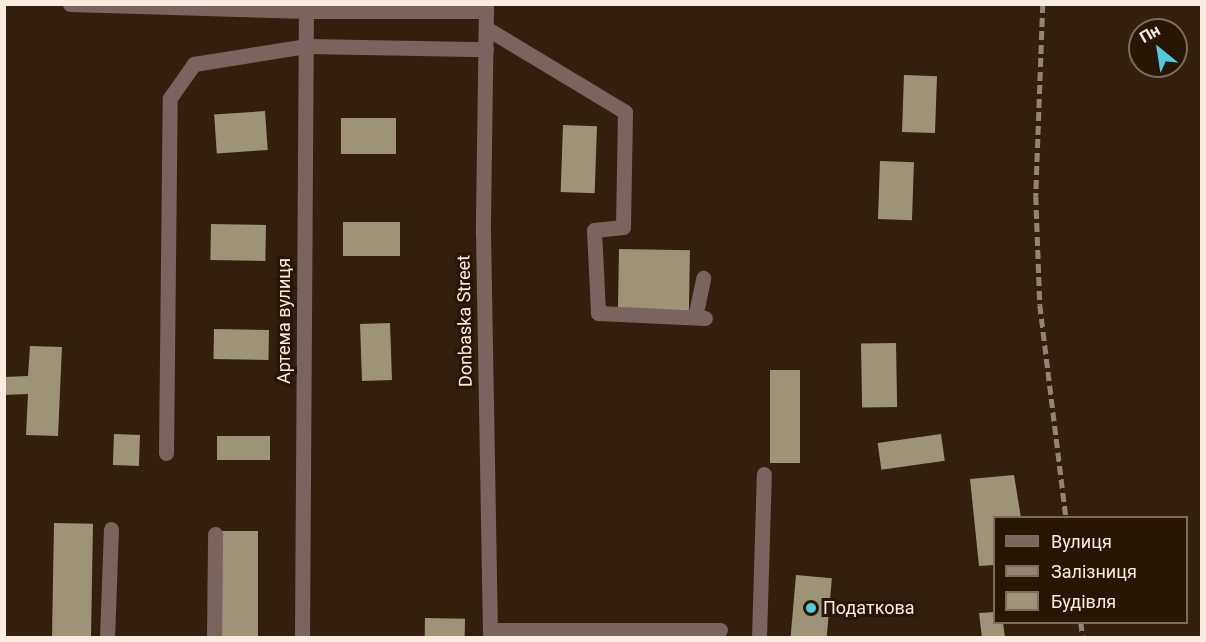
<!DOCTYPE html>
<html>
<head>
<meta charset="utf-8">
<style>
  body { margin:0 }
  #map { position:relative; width:1206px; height:642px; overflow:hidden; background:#331f0e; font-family:Roboto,sans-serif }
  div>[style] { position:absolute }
  .building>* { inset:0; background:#9d9377; transform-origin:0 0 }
  .minor>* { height:15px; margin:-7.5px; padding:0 7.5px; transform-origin:7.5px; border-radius:7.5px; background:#7a645f }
  .rail>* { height:4.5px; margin-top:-2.25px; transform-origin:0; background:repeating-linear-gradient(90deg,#948476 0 9px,transparent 0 13.5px) }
  .dots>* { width:16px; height:16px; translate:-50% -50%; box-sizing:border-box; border:3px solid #281605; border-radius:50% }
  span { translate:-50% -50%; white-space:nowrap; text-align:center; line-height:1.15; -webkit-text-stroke:6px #281605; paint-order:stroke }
  .street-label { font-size:18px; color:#f9ece1 }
  .poi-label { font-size:18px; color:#f9ece1 }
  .left { translate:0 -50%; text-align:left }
  .frame { position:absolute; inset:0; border:6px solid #f9ece1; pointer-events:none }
  .legend { position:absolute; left:993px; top:516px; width:195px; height:108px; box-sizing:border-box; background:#281605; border:2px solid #7c6c5d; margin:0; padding:8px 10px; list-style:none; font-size:18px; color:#f9ece1 }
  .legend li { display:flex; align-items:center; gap:12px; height:30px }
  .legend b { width:30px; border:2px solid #7c6c5d }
  .north { position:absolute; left:1128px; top:18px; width:60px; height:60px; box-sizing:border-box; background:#281605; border:2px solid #7c6c5d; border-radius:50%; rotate:330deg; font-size:16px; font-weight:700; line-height:24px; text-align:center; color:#f9ece1 }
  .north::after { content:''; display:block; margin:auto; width:21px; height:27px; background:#54cade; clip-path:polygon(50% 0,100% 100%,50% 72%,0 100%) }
</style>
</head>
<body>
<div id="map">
  <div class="building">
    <div style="left:904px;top:75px;width:33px;height:57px;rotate:2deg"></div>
    <div style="left:265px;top:111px;width:39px;height:51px;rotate:86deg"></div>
    <div style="left:341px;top:118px;width:55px;height:36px"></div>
    <div style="left:563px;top:125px;width:34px;height:67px;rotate:2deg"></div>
    <div style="left:880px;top:161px;width:34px;height:58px;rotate:2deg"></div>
    <div style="left:343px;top:222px;width:57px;height:34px"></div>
    <div style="left:211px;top:224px;width:55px;height:36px;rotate:1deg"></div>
    <div style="left:619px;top:249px;width:71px;height:62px;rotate:1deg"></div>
    <div style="left:390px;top:323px;width:57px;height:30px;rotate:88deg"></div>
    <div style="left:214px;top:329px;width:55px;height:30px;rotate:1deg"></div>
    <div style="left:896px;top:343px;width:64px;height:35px;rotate:89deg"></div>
    <div style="clip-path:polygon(30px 346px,62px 347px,58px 436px,26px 435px,28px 394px,4px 395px,4px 377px,28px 376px)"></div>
    <div style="left:770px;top:370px;width:30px;height:93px"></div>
    <div style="left:114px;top:434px;width:26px;height:31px;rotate:2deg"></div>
    <div style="left:941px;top:434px;width:27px;height:64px;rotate:82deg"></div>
    <div style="left:270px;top:436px;width:24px;height:53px;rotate:90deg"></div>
    <div style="clip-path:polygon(1014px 475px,1021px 518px,994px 518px,994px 565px,979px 566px,970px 479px)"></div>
    <div style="left:54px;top:523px;width:39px;height:115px;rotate:1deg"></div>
    <div style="left:220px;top:531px;width:38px;height:107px"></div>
    <div style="left:796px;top:575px;width:36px;height:63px;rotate:5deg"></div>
    <div style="clip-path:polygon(994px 612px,994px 622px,1003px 622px,1005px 638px,982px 638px,979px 613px)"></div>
    <div style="left:425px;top:618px;width:40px;height:20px;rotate:1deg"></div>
  </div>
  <div class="minor">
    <div style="left:70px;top:4px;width:236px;rotate:1.7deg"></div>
    <div style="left:306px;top:11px;width:180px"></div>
    <div style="left:486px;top:4px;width:229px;rotate:90.8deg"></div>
    <div style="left:483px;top:233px;width:405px;rotate:89deg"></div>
    <div style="left:486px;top:28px;width:162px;rotate:31.1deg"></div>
    <div style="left:625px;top:112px;width:115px;rotate:91deg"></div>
    <div style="left:623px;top:227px;width:29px;rotate:174deg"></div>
    <div style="left:594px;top:230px;width:83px;rotate:87.2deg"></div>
    <div style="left:598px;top:313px;width:107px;rotate:2.7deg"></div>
    <div style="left:695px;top:317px;width:40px;rotate:-78deg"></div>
    <div style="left:166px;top:453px;width:355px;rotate:-89.4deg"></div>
    <div style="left:170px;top:98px;width:42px;rotate:-54.8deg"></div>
    <div style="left:194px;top:64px;width:113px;rotate:-9.1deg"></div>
    <div style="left:306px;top:46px;width:180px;rotate:1deg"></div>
    <div style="left:490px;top:630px;width:230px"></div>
    <div style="left:107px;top:638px;width:109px;rotate:-87.9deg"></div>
    <div style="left:214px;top:638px;width:104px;rotate:-89.4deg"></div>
    <div style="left:302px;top:638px;width:634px;rotate:-89.64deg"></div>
    <div style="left:759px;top:638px;width:164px;rotate:-88.3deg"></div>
  </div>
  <div class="rail">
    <div style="left:1043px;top:4px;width:192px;rotate:92.1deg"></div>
    <div style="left:1036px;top:196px;width:109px;rotate:87.9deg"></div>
    <div style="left:1040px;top:305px;width:215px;rotate:83deg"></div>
    <div style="left:1081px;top:622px;width:16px;rotate:83deg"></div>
  </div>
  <div class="dots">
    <div style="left:811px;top:608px;background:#54cade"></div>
  </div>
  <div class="street-label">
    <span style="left:284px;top:321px;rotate:-90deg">Артема вулиця</span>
    <span style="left:465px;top:321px;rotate:-91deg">Donbaska Street</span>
  </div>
  <div class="poi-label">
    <span class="left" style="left:823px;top:608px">Податкова</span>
  </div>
  <div class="frame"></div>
  <ul class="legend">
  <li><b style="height:8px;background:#7a645f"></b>Вулиця</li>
  <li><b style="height:8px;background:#948476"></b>Залізниця</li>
  <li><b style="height:16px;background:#9d9377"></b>Будівля</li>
  </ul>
  <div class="north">Пн</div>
</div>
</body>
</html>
